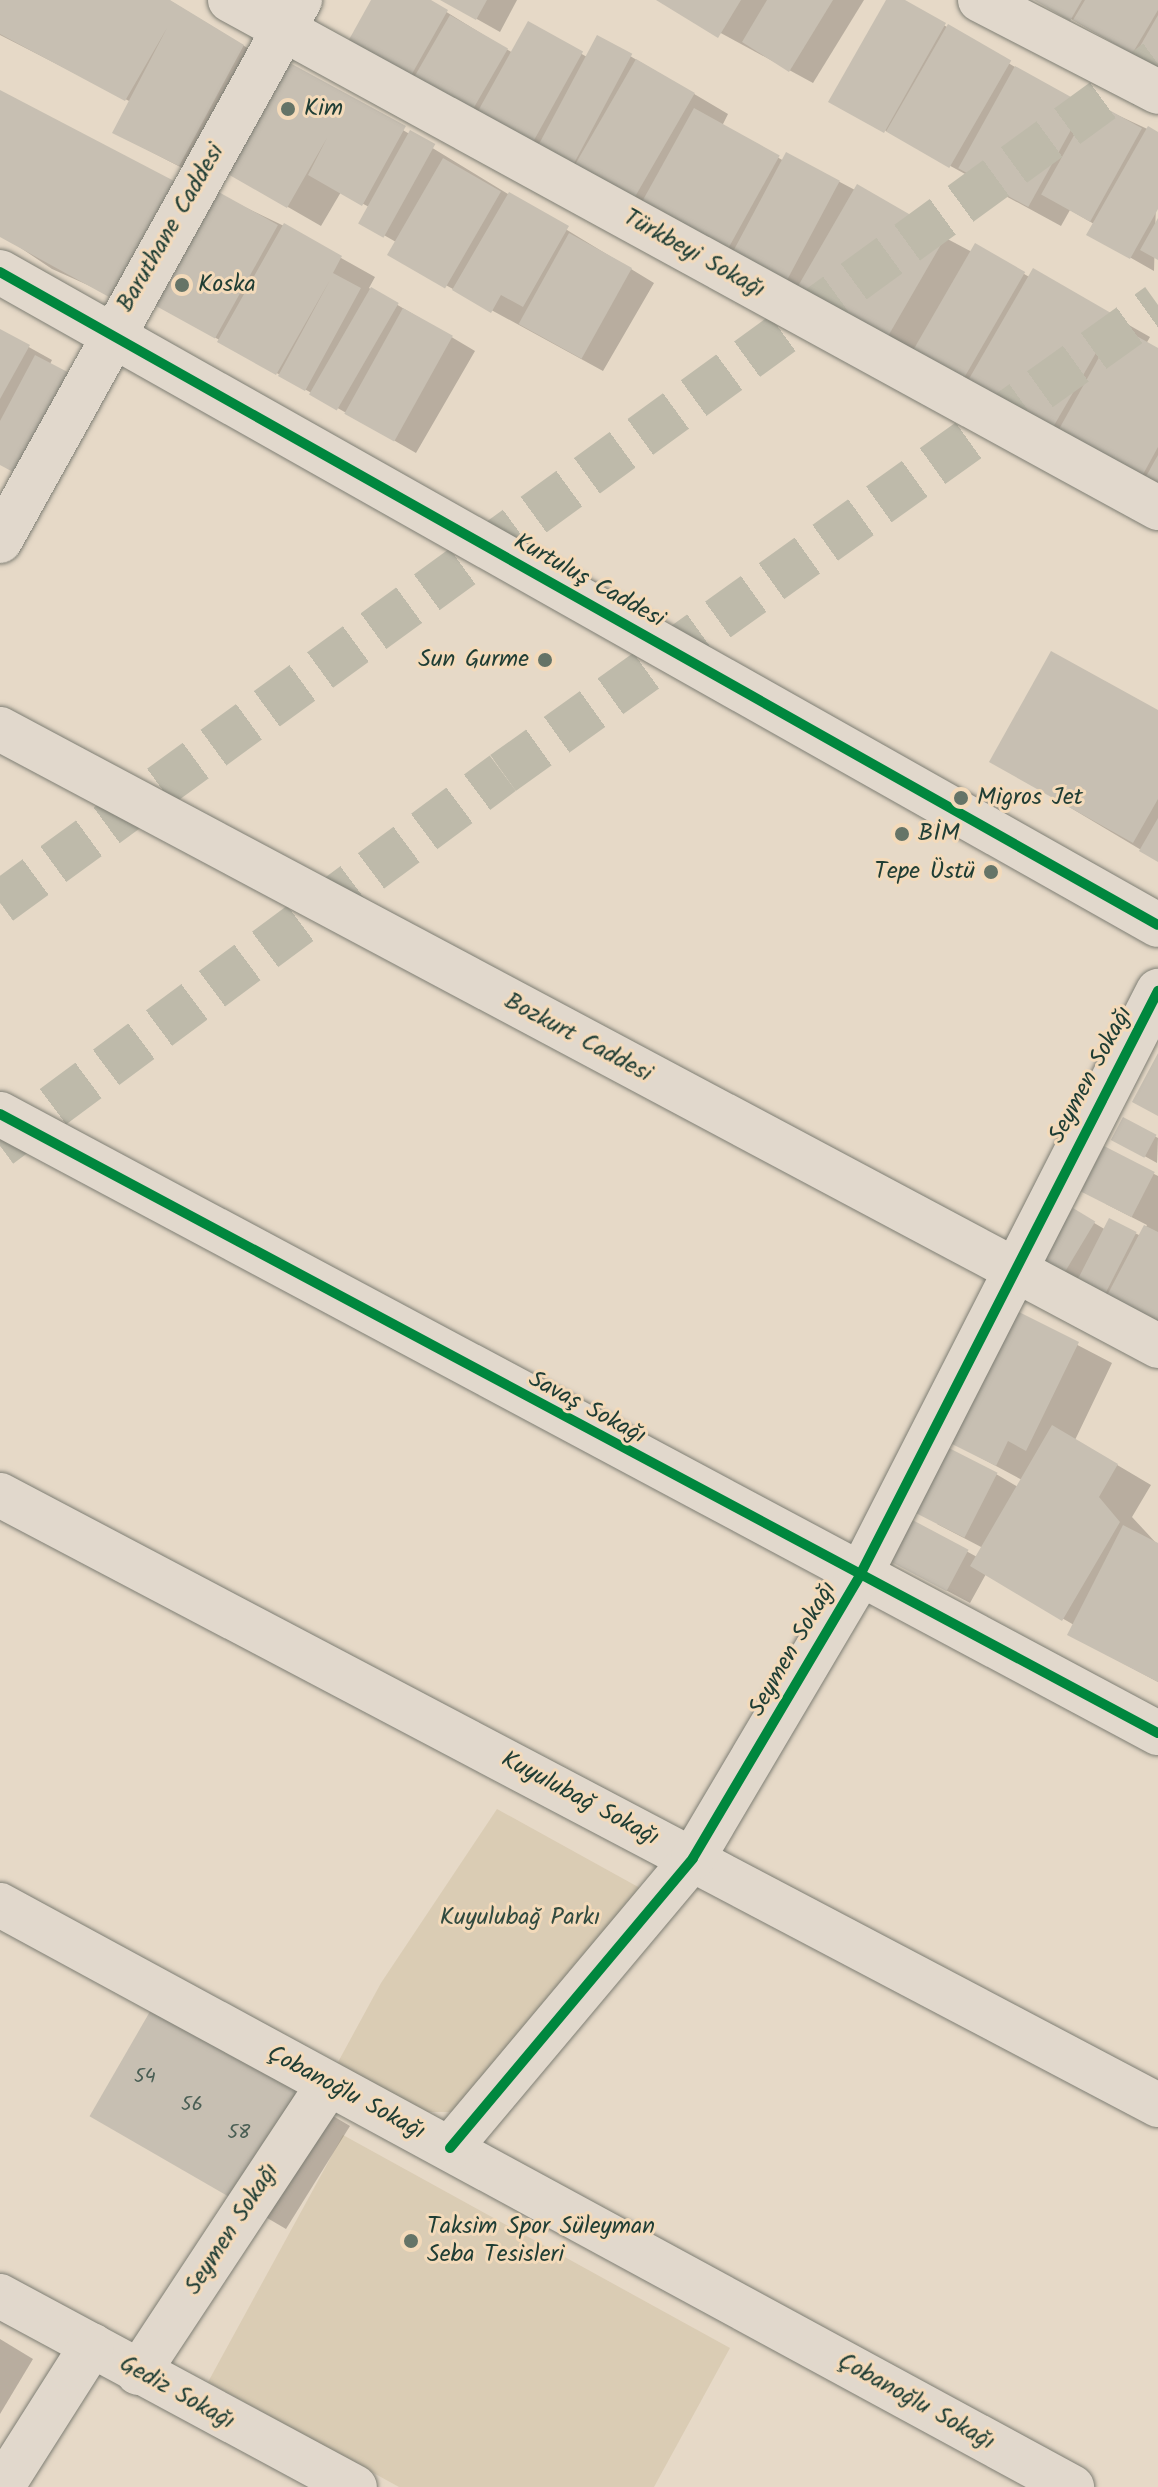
<!DOCTYPE html>
<html>
<head>
<meta charset="utf-8">
<style>
  body { margin:0 }
  #map { position:relative; width:1158px; height:2487px; overflow:hidden; background:#e6d9c7; font-family:Kalam,sans-serif }
  div>[style] { position:absolute }
  .green>* { inset:0; background:#daccb4 }
  .shadow>* { inset:0; background:#0003 }
  .building>* { inset:0; background:#c7bfb2; transform-origin:0 0 }
  .primary-tunnel>* { height:44px; margin-top:-22px; transform-origin:0; background:repeating-linear-gradient(90deg,#bebaaa 0 44px,transparent 0 66px) }
  .roads { filter:drop-shadow(0 0 2px #7e7e74) drop-shadow(0 0 2px #7e7e74) }
  .minor>* { height:44px; margin:-22px; padding:0 22px; transform-origin:22px; border-radius:22px; background:#e1d8cc }
  .tertiary>* { height:44px; margin:-22px; padding:0 22px; transform-origin:22px; border-radius:22px; background:#e1d8cc }
  .cycleway>* { height:10px; margin:-5px; padding:0 5px; transform-origin:5px; border-radius:5px; background:#00873e }
  .dots>* { width:22px; height:22px; translate:-50% -50%; box-sizing:border-box; border:4px solid #f3daba; border-radius:50% }
  span { translate:-50% -50%; white-space:nowrap; text-align:center; line-height:1.15; -webkit-text-stroke:6px #f3daba; paint-order:stroke }
  .number-label { font-size:20px; color:#495e54 }
  .number-label span { -webkit-text-stroke-width:0 }
  .poi-label { font-size:24px; color:#1f3d34 }
  .left { translate:0 -50%; text-align:left }
  .right { translate:-100% -50%; text-align:right }
  .street-label { font-size:24px; color:#1f3d34 }
  .park-label { font-size:24px; color:#314a3f }
</style>
</head>
<body>
<div id="map">
  <div class="green">
    <div style="clip-path:polygon(497px 1809px,640px 1888px,466px 2112px,420px 2112px,337px 2064px,381px 1983px)"></div>
    <div style="clip-path:polygon(343px 2135px,730px 2348px,654px 2487px,399px 2487px,208px 2382px)"></div>
  </div>
  <div class="shadow">
    <div style="clip-path:polygon(0 0,169px 0,277px 66px,213px 184px,115px 133px,131px 102px,0 35px)"></div>
    <div style="clip-path:polygon(373px 0,427px 0,513px 53px,529px 24px,587px 57px,598px 37px,728px 114px,722px 126px,784px 161px,787px 154px,972px 252px,976px 246px,1031px 278px,1034px 271px,1150px 337px,1146px 344px,1158px 350px,1158px 486px,348px 45px)"></div>
    <div style="clip-path:polygon(443px 0,517px 0,500px 32px)"></div>
    <div style="clip-path:polygon(660px 0,864px 0,813px 83px)"></div>
    <div style="clip-path:polygon(888px 0,901px 0,1090px 111px,1094px 104px,1158px 134px,1154px 271px,1089px 234px,1094px 224px,1070px 210px,1061px 226px,831px 101px)"></div>
    <div style="clip-path:polygon(1038px 0,1158px 0,1158px 67px,1094px 32px)"></div>
    <div style="clip-path:polygon(0 91px,176px 184px,216px 193px,284px 226px,375px 277px,369px 288px,475px 351px,416px 453px,155px 303px,119px 299px,52px 269px,0 234px)"></div>
    <div style="clip-path:polygon(352px 99px,654px 283px,603px 371px,389px 254px,396px 242px,361px 222px,369px 207px,341px 192px,321px 226px,229px 173px)"></div>
    <div style="clip-path:polygon(0 331px,52px 360px,0 464px)"></div>
    <div style="clip-path:polygon(1158px 711px,1158px 860px,992px 761px)"></div>
    <div style="clip-path:polygon(1124px 1120px,1158px 1138px,1157px 1163px,1114px 1139px)"></div>
    <div style="clip-path:polygon(1105px 1149px,1158px 1176px,1158px 1337px,1082px 1275px,1074px 1282px,1043px 1264px,1074px 1211px,1106px 1230px,1110px 1221px,1141px 1236px,1147px 1225px,1106px 1204px)"></div>
    <div style="clip-path:polygon(1016px 1313px,1112px 1363px,1075px 1440px,1151px 1485px,1132px 1517px,1158px 1545px,1158px 1682px,1070px 1635px,1074px 1625px,986px 1574px,970px 1603px,908px 1570px,906px 1518px,977px 1557px,983px 1548px,937px 1524px,996px 1474px,1018px 1487px,1022px 1480px,953px 1443px)"></div>
    <div style="clip-path:polygon(209px 2043px,350px 2126px,286px 2229px,94px 2117px)"></div>
    <div style="clip-path:polygon(0 2339px,33px 2359px,0 2414px)"></div>
  </div>
  <div class="building">
    <div style="clip-path:polygon(0 0,170px 0,244px 45px,179px 166px,112px 133px,167px 28px,125px 101px,0 34px)"></div>
    <div style="clip-path:polygon(371px 0,431px 0,448px 10px,408px 81px,346px 45px)"></div>
    <div style="clip-path:polygon(440px 0,487px 0,476px 20px)"></div>
    <div style="clip-path:polygon(656px 0,741px 0,718px 38px)"></div>
    <div style="clip-path:polygon(767px 0,833px 0,789px 72px,742px 42px)"></div>
    <div style="clip-path:polygon(886px 0,905px 0,946px 23px,884px 133px,828px 102px)"></div>
    <div style="clip-path:polygon(1034px 0,1082px 0,1070px 21px)"></div>
    <div style="clip-path:polygon(1085px 0,1158px 0,1158px 10px,1132px 54px,1073px 20px)"></div>
    <div style="left:450px;top:15px;width:67px;height:78px;rotate:30deg"></div>
    <div style="clip-path:polygon(1158px 15px,1158px 68px,1135px 55px)"></div>
    <div style="left:528px;top:21px;width:63px;height:111px;rotate:29deg"></div>
    <div style="left:948px;top:24px;width:73px;height:124px;rotate:30deg"></div>
    <div style="left:597px;top:35px;width:40px;height:132px;rotate:28deg"></div>
    <div style="left:636px;top:59px;width:68px;height:129px;rotate:30deg"></div>
    <div style="clip-path:polygon(290px 63px,406px 126px,362px 206px,308px 175px,327px 138px,287px 208px,226px 173px)"></div>
    <div style="left:1015px;top:66px;width:80px;height:117px;rotate:29deg"></div>
    <div style="clip-path:polygon(0 90px,176px 182px,109px 297px,0 237px)"></div>
    <div style="left:1093px;top:101px;width:56px;height:107px;rotate:29deg"></div>
    <div style="left:694px;top:108px;width:98px;height:112px;rotate:29deg"></div>
    <div style="clip-path:polygon(1148px 126px,1158px 132px,1158px 209px,1130px 259px,1086px 235px)"></div>
    <div style="left:410px;top:130px;width:29px;height:107px;rotate:29deg"></div>
    <div style="left:786px;top:152px;width:61px;height:117px;rotate:28deg"></div>
    <div style="left:443px;top:158px;width:67px;height:112px;rotate:30deg"></div>
    <div style="left:857px;top:184px;width:103px;height:123px;rotate:30deg"></div>
    <div style="left:215px;top:190px;width:72px;height:130px;rotate:29deg"></div>
    <div style="clip-path:polygon(509px 192px,569px 226px,523px 307px,501px 295px,491px 313px,452px 290px)"></div>
    <div style="clip-path:polygon(1158px 218px,1158px 260px,1140px 250px)"></div>
    <div style="clip-path:polygon(284px 223px,342px 256px,333px 273px,361px 288px,305px 391px,278px 376px,330px 280px,276px 375px,217px 342px)"></div>
    <div style="left:569px;top:233px;width:72px;height:104px;rotate:29deg"></div>
    <div style="left:975px;top:243px;width:58px;height:127px;rotate:30deg"></div>
    <div style="left:1033px;top:268px;width:97px;height:132px;rotate:30deg"></div>
    <div style="left:371px;top:287px;width:32px;height:124px;rotate:30deg"></div>
    <div style="left:403px;top:308px;width:57px;height:121px;rotate:29deg"></div>
    <div style="clip-path:polygon(1117px 325px,1158px 348px,1158px 447px,1141px 478px,1058px 431px)"></div>
    <div style="clip-path:polygon(0 329px,30px 345px,0 399px)"></div>
    <div style="clip-path:polygon(35px 355px,81px 379px,28px 480px,0 465px,0 421px)"></div>
    <div style="clip-path:polygon(1158px 455px,1158px 488px,1144px 480px)"></div>
    <div style="clip-path:polygon(1051px 651px,1158px 710px,1158px 799px,1133px 843px,989px 762px)"></div>
    <div style="clip-path:polygon(1158px 818px,1158px 862px,1139px 851px)"></div>
    <div style="clip-path:polygon(1158px 1053px,1158px 1116px,1132px 1102px)"></div>
    <div style="left:1123px;top:1117px;width:38px;height:26px;rotate:28deg"></div>
    <div style="left:1104px;top:1146px;width:57px;height:51px;rotate:27deg"></div>
    <div style="left:1073px;top:1208px;width:26px;height:66px;rotate:31deg"></div>
    <div style="left:1109px;top:1218px;width:31px;height:77px;rotate:27deg"></div>
    <div style="clip-path:polygon(1144px 1225px,1158px 1232px,1158px 1338px,1101px 1307px)"></div>
    <div style="clip-path:polygon(1015px 1310px,1079px 1342px,1026px 1451px,1008px 1441px,996px 1466px,950px 1443px)"></div>
    <div style="clip-path:polygon(1052px 1425px,1118px 1464px,1099px 1497px,1120px 1522px,1062px 1621px,970px 1566px)"></div>
    <div style="left:945px;top:1446px;width:59px;height:73px;rotate:27deg"></div>
    <div style="left:905px;top:1516px;width:72px;height:47px;rotate:28deg"></div>
    <div style="clip-path:polygon(1123px 1525px,1158px 1543px,1158px 1682px,1067px 1635px)"></div>
    <div style="left:152px;top:2008px;width:166px;height:125px;rotate:30deg"></div>
  </div>
  <div class="primary-tunnel">
    <div style="left:0;top:903px;width:1432px;rotate:-36.05deg"></div>
    <div style="left:0;top:1146px;width:626px;rotate:-36.56deg"></div>
    <div style="left:503px;top:773px;width:805px;rotate:-35.55deg"></div>
  </div>
  <div class="roads">
    <div class="minor">
      <div style="left:230px;top:0;width:1058px;rotate:28.7deg"></div>
      <div style="left:980px;top:0;width:200px;rotate:27.3deg"></div>
      <div style="left:0;top:1114px;width:1313px;rotate:28.13deg"></div>
      <div style="left:0;top:1495px;width:1309px;rotate:27.78deg"></div>
      <div style="left:0;top:1905px;width:1220px;rotate:28.5deg"></div>
      <div style="left:450px;top:2148px;width:378px;rotate:-50deg"></div>
      <div style="left:693px;top:1858px;width:326px;rotate:-59.4deg"></div>
      <div style="left:859px;top:1577px;width:658px;rotate:-62.97deg"></div>
      <div style="left:0;top:2296px;width:403px;rotate:28.3deg"></div>
      <div style="left:138px;top:2373px;width:344px;rotate:-56.6deg"></div>
      <div style="left:2px;top:2487px;width:168px;rotate:-57.6deg"></div>
    </div>
    <div class="tertiary">
      <div style="left:0;top:272px;width:1329px;rotate:29.42deg"></div>
      <div style="left:0;top:541px;width:619px;rotate:-60.99deg"></div>
      <div style="left:0;top:729px;width:1312px;rotate:28.05deg"></div>
    </div>
  </div>
  <div class="cycleway">
    <div style="left:0;top:272px;width:1329px;rotate:29.42deg"></div>
    <div style="left:0;top:1114px;width:1313px;rotate:28.13deg"></div>
    <div style="left:450px;top:2148px;width:378px;rotate:-50deg"></div>
    <div style="left:693px;top:1858px;width:326px;rotate:-59.4deg"></div>
    <div style="left:859px;top:1577px;width:658px;rotate:-62.97deg"></div>
  </div>
  <div class="dots">
    <div style="left:288px;top:109px;background:#657467"></div>
    <div style="left:182px;top:285px;background:#657467"></div>
    <div style="left:545px;top:660px;background:#657467"></div>
    <div style="left:961px;top:798px;background:#657467"></div>
    <div style="left:902px;top:834px;background:#657467"></div>
    <div style="left:991px;top:872px;background:#657467"></div>
    <div style="left:411px;top:2241px;background:#657467"></div>
  </div>
  <div class="number-label">
    <span style="left:145px;top:2077px">54</span>
    <span style="left:192px;top:2105px">56</span>
    <span style="left:239px;top:2133px">58</span>
  </div>
  <div class="poi-label">
    <span class="left" style="left:304px;top:109px">Kim</span>
    <span class="left" style="left:198px;top:285px">Koska</span>
    <span class="right" style="left:529px;top:660px">Sun Gurme</span>
    <span class="left" style="left:977px;top:798px">Migros Jet</span>
    <span class="left" style="left:918px;top:834px">BİM</span>
    <span class="right" style="left:975px;top:872px">Tepe Üstü</span>
    <span class="left" style="left:427px;top:2241px">Taksim Spor Süleyman<br>Seba Tesisleri</span>
  </div>
  <div class="street-label">
    <span style="left:171px;top:228px;rotate:-60deg">Baruthane Caddesi</span>
    <span style="left:694px;top:254px;rotate:29deg">Türkbeyi Sokağı</span>
    <span style="left:589px;top:581px;rotate:29deg">Kurtuluş Caddesi</span>
    <span style="left:578px;top:1038px;rotate:28deg">Bozkurt Caddesi</span>
    <span style="left:1091px;top:1075px;rotate:-62deg">Seymen Sokağı</span>
    <span style="left:587px;top:1408px;rotate:28deg">Savaş Sokağı</span>
    <span style="left:793px;top:1649px;rotate:-60deg">Seymen Sokağı</span>
    <span style="left:580px;top:1799px;rotate:28deg">Kuyulubağ Sokağı</span>
    <span style="left:346px;top:2093px;rotate:28deg">Çobanoğlu Sokağı</span>
    <span style="left:232px;top:2229px;rotate:-57deg">Seymen Sokağı</span>
    <span style="left:177px;top:2393px;rotate:29deg">Gediz Sokağı</span>
    <span style="left:916px;top:2402px;rotate:29deg">Çobanoğlu Sokağı</span>
  </div>
  <div class="park-label">
    <span style="left:520px;top:1918px">Kuyulubağ Parkı</span>
  </div>
</div>
</body>
</html>
